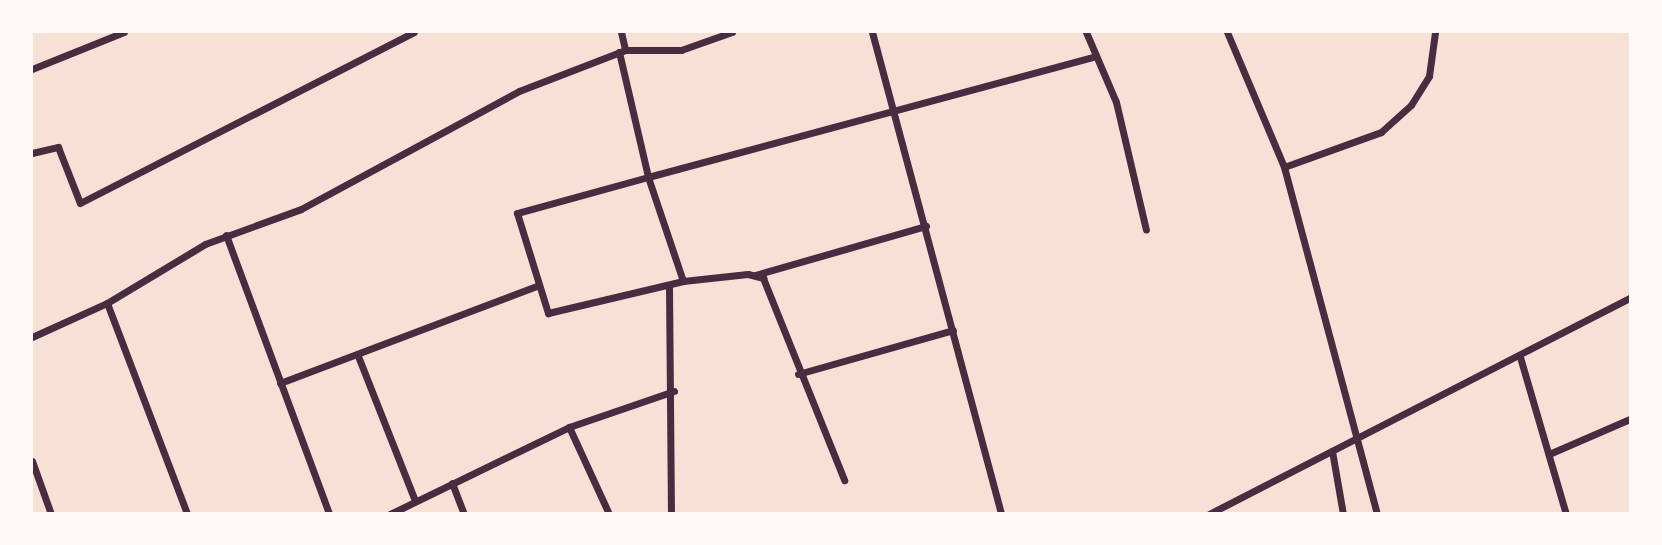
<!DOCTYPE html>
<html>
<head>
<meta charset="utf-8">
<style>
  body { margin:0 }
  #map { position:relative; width:1662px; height:545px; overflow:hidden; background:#f7e1d7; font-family:Jost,sans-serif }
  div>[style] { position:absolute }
  .minor>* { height:7px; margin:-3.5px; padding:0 3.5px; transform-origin:3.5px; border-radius:3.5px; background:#4a2c40 }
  span { translate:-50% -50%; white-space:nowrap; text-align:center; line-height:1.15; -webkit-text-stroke:7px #fffaf5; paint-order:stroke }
  .frame { position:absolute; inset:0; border:33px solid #fffaf5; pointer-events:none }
</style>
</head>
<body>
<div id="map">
  <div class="minor">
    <div style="left:621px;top:32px;width:18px;rotate:77deg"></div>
    <div style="left:872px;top:32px;width:499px;rotate:75deg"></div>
    <div style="left:1086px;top:32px;width:76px;rotate:66.8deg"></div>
    <div style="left:1116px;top:102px;width:131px;rotate:76.8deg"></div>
    <div style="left:1227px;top:32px;width:147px;rotate:67.1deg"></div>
    <div style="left:1284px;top:167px;width:359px;rotate:75deg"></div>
    <div style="left:619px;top:52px;width:128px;rotate:76.9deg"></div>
    <div style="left:648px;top:177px;width:136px;rotate:164.6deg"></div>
    <div style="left:517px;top:213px;width:105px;rotate:72.8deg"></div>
    <div style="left:548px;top:313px;width:139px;rotate:-13.3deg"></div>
    <div style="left:683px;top:281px;width:65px;rotate:-6.1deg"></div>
    <div style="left:748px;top:274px;width:16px;rotate:15deg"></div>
    <div style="left:763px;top:278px;width:218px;rotate:68.1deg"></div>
    <div style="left:32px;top:69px;width:99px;rotate:-21.9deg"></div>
    <div style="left:32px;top:153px;width:27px;rotate:-13deg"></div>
    <div style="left:58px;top:147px;width:60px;rotate:68.6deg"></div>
    <div style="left:80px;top:203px;width:375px;rotate:-27.1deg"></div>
    <div style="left:1284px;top:167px;width:103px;rotate:-19.8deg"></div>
    <div style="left:1381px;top:132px;width:40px;rotate:-42deg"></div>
    <div style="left:1411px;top:105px;width:34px;rotate:-58deg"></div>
    <div style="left:1429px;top:76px;width:44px;rotate:-82.2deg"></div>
    <div style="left:226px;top:235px;width:297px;rotate:69.7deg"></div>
    <div style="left:755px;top:275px;width:178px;rotate:-16deg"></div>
    <div style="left:683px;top:281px;width:110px;rotate:-108.6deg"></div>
    <div style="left:648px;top:177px;width:464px;rotate:-15.1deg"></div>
    <div style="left:669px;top:286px;width:228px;rotate:89.5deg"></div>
    <div style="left:107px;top:303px;width:226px;rotate:69.2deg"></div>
    <div style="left:32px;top:337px;width:82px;rotate:-24.4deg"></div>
    <div style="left:107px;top:303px;width:114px;rotate:-31deg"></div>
    <div style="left:205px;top:244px;width:102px;rotate:-20deg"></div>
    <div style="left:301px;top:209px;width:248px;rotate:-28.4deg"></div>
    <div style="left:519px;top:91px;width:114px;rotate:-21.1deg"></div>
    <div style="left:625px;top:50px;width:56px"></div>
    <div style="left:681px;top:50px;width:54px;rotate:-19.4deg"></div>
    <div style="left:358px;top:356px;width:156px;rotate:68.5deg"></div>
    <div style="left:1520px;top:357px;width:164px;rotate:73.7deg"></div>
    <div style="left:798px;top:374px;width:161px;rotate:-15.8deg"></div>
    <div style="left:280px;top:383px;width:275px;rotate:-20.7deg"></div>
    <div style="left:569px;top:427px;width:96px;rotate:65.3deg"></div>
    <div style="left:1332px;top:451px;width:64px;rotate:80.1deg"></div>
    <div style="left:1549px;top:454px;width:88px;rotate:-23.4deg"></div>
    <div style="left:32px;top:461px;width:56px;rotate:70.3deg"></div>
    <div style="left:452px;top:483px;width:33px;rotate:69deg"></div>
    <div style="left:390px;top:514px;width:199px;rotate:-25.9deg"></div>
    <div style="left:569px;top:427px;width:111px;rotate:-18.9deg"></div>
    <div style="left:1209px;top:514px;width:473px;rotate:-27.2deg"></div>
  </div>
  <div class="frame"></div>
</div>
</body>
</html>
